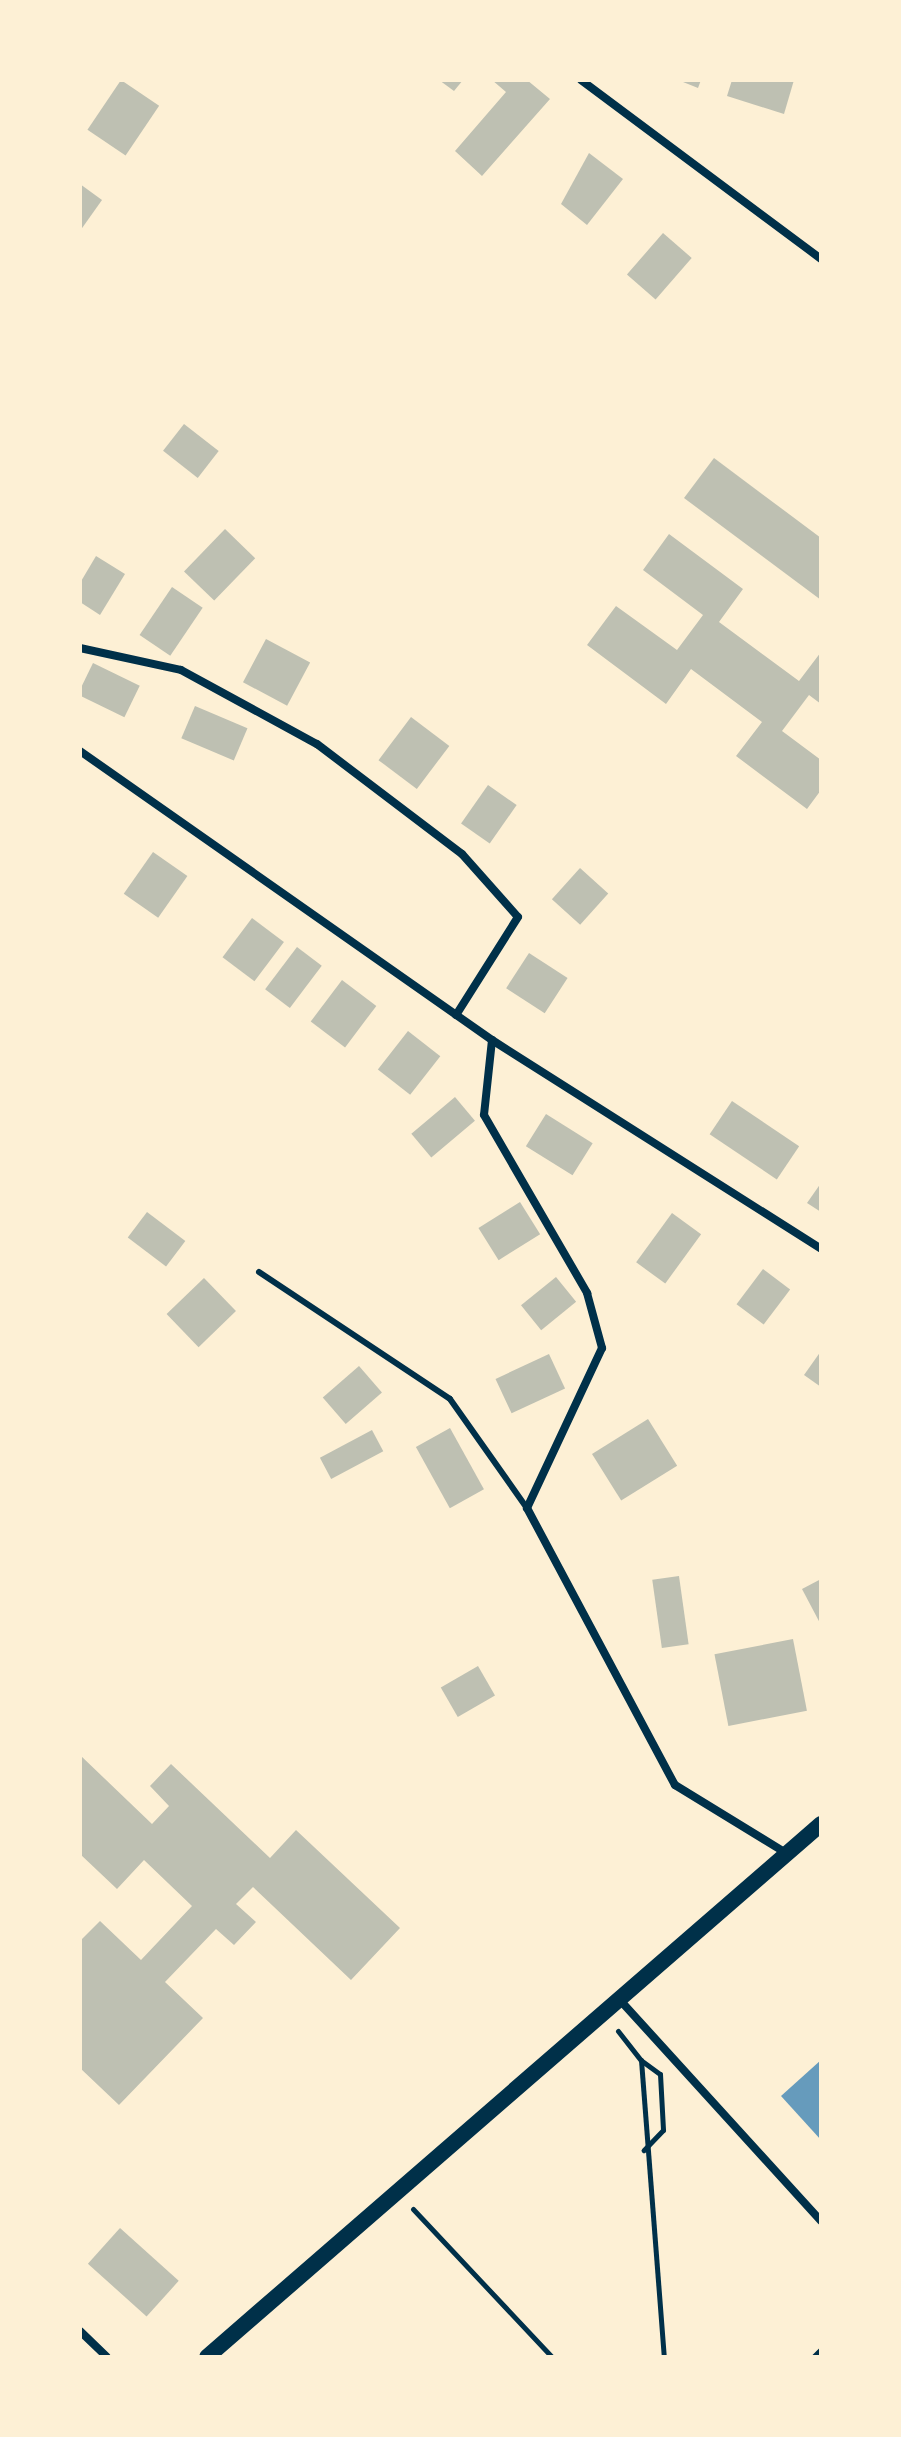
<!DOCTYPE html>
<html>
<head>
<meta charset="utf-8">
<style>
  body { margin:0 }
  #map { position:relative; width:901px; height:2437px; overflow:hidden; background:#fdf0d5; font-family:"Alegreya Sans",sans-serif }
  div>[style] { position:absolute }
  .water>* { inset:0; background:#669bbc }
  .building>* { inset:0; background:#bec0b2; transform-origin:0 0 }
  .path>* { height:5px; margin:-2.5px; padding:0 2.5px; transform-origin:2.5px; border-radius:2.5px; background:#003049 }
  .service>* { height:6px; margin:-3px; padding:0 3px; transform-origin:3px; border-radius:3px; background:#003049 }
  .minor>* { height:8px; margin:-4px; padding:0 4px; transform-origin:4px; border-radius:4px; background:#003049 }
  .secondary>* { height:16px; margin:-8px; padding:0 8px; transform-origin:8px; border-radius:8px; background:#003049 }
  span { translate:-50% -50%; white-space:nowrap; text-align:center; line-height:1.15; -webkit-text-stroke:8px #fdf0d5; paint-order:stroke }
  .frame { position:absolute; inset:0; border:82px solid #fdf0d5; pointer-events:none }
</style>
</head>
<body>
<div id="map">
  <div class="water">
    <div style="clip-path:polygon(821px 2060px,821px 2140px,781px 2096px)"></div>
  </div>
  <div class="building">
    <div style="left:121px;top:80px;width:46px;height:60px;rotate:34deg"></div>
    <div style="clip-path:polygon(439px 80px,463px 80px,454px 91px)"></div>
    <div style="clip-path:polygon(492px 80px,527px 80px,550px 99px,482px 176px,455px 151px,506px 92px)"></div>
    <div style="clip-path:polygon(678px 80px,701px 80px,698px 88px)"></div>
    <div style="clip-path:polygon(732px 80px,794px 80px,784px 114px,727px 96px)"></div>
    <div style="clip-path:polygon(589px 153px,623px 179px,587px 225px,561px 204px)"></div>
    <div style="clip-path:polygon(80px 184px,102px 200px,80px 231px)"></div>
    <div style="left:663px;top:233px;width:38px;height:55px;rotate:41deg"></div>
    <div style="left:184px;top:424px;width:44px;height:34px;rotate:38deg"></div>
    <div style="clip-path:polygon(714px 458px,821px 538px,821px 600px,684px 498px)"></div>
    <div style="left:225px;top:529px;width:42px;height:59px;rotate:44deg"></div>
    <div style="clip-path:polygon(669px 534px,743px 589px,719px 622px,799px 681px,821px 652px,821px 704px,809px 695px,782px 731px,821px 760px,821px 790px,807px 809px,736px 756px,762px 722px,691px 669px,666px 704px,587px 645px,616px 606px,677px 650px,703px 615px,643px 570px)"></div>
    <div style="clip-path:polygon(96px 556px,125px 574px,100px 615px,80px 602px,80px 583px)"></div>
    <div style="left:172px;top:587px;width:37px;height:58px;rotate:34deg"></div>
    <div style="left:266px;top:639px;width:50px;height:49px;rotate:28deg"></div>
    <div style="left:93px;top:663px;width:52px;height:35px;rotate:26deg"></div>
    <div style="left:195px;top:706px;width:57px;height:35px;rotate:23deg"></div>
    <div style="left:411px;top:717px;width:48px;height:54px;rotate:37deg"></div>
    <div style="left:488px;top:785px;width:35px;height:47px;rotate:35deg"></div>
    <div style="left:153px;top:852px;width:42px;height:51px;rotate:35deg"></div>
    <div style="left:580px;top:868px;width:38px;height:42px;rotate:42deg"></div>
    <div style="left:252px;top:918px;width:40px;height:49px;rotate:37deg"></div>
    <div style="left:297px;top:947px;width:31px;height:53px;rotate:37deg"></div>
    <div style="left:529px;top:953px;width:46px;height:42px;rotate:33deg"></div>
    <div style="left:342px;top:980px;width:43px;height:52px;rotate:37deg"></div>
    <div style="left:408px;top:1031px;width:41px;height:49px;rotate:38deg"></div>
    <div style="left:455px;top:1097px;width:31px;height:57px;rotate:50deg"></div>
    <div style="left:732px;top:1101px;width:81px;height:40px;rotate:34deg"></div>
    <div style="left:546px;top:1114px;width:55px;height:38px;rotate:32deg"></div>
    <div style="clip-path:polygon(821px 1183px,821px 1212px,807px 1203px)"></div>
    <div style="left:520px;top:1202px;width:38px;height:49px;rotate:58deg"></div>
    <div style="left:147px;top:1212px;width:48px;height:32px;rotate:37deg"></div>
    <div style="left:672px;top:1213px;width:36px;height:61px;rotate:36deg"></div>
    <div style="left:763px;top:1269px;width:34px;height:44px;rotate:37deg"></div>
    <div style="left:556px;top:1277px;width:32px;height:45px;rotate:51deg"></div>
    <div style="left:204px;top:1278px;width:46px;height:52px;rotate:46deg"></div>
    <div style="clip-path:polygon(821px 1351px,821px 1387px,804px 1375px)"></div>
    <div style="left:549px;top:1354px;width:38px;height:59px;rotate:65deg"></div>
    <div style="left:359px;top:1366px;width:35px;height:48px;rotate:49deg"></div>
    <div style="left:648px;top:1419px;width:55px;height:66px;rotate:58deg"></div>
    <div style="left:450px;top:1428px;width:70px;height:39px;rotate:61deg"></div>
    <div style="left:372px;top:1430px;width:24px;height:59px;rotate:62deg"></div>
    <div style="left:679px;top:1576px;width:69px;height:27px;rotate:82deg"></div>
    <div style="clip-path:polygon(821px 1579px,821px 1625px,802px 1589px)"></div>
    <div style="left:793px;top:1639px;width:73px;height:80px;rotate:79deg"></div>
    <div style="left:478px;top:1666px;width:34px;height:43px;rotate:60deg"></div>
    <div style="clip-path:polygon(80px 1755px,152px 1824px,169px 1806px,150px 1786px,171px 1764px,270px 1858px,296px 1830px,400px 1928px,351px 1980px,253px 1887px,236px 1904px,256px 1922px,234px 1945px,216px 1929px,165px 1982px,203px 2018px,119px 2105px,80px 2068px,80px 1941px,100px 1921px,141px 1960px,192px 1906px,144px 1860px,117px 1889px,80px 1854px)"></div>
    <div style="left:120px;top:2228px;width:79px;height:48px;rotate:42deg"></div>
  </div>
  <div class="path">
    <div style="left:618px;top:2031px;width:37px;rotate:52deg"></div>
    <div style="left:641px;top:2060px;width:298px;rotate:85.6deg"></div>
    <div style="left:642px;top:2061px;width:22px;rotate:36deg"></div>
    <div style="left:660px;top:2074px;width:56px;rotate:86.9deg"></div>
    <div style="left:663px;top:2130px;width:28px;rotate:134deg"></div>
    <div style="left:413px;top:2209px;width:203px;rotate:46.8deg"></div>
    <div style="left:813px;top:2357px;width:11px;rotate:-45deg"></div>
  </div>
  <div class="service">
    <div style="left:259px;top:1272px;width:229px;rotate:33.6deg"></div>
    <div style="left:450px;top:1399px;width:133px;rotate:54.8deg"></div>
  </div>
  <div class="minor">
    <div style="left:581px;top:80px;width:299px;rotate:36.7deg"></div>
    <div style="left:80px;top:648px;width:103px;rotate:12.3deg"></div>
    <div style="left:181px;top:670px;width:155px;rotate:28.6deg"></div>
    <div style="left:317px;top:744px;width:182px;rotate:37.2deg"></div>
    <div style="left:462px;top:854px;width:84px;rotate:48.4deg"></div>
    <div style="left:518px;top:917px;width:116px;rotate:122.3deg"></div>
    <div style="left:80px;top:751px;width:503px;rotate:35.05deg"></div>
    <div style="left:492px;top:1040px;width:390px;rotate:32.4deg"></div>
    <div style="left:492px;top:1040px;width:75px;rotate:96.1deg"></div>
    <div style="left:484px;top:1115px;width:206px;rotate:59.9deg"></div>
    <div style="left:587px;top:1293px;width:57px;rotate:74.7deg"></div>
    <div style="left:602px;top:1348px;width:177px;rotate:115.1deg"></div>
    <div style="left:527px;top:1508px;width:314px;rotate:61.9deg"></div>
    <div style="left:675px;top:1785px;width:130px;rotate:31.5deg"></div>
    <div style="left:619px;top:1999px;width:300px;rotate:47.7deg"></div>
    <div style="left:80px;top:2331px;width:37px;rotate:44deg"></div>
  </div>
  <div class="secondary">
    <div style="left:207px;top:2357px;width:813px;rotate:-40.96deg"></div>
  </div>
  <div class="frame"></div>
</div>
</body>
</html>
